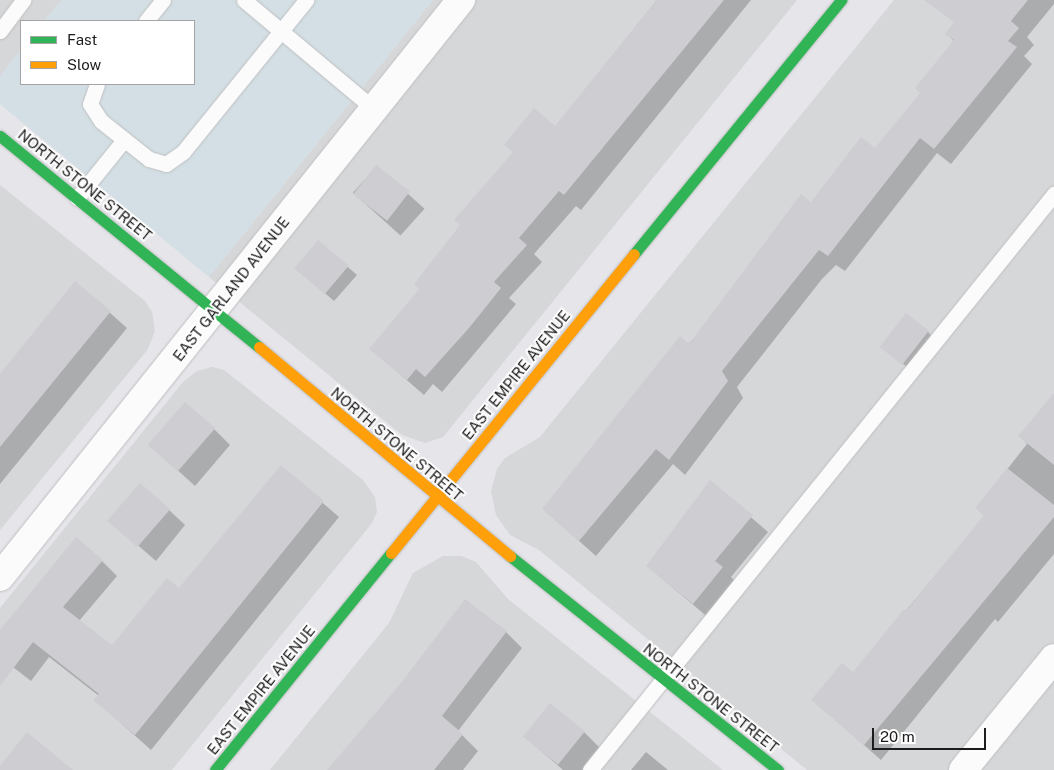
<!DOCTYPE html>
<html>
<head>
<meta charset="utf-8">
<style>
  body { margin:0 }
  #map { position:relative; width:1054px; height:770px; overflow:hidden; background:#e5e5ea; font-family:"Public Sans",sans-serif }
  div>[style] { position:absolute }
  .residential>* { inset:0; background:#d6d7d9 }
  .commercial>* { inset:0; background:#d3dfe4 }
  .shadow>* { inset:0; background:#0003; transform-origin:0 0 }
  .building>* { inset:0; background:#ceced2; transform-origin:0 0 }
  .roads { filter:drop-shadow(0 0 1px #c0c0c2) drop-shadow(0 0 1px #c0c0c2) }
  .lane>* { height:15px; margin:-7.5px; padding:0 7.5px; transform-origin:7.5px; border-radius:7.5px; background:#fbfbfc }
  .street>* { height:28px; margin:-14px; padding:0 14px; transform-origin:14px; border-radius:14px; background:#fbfbfc }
  .fast>* { height:11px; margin:-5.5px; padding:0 5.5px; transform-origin:5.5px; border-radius:5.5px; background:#30b455 }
  .slow>* { height:11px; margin:-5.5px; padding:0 5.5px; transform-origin:5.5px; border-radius:5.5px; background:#ff9f0a }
  span { translate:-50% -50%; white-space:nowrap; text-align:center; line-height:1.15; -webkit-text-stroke:4px #fff; paint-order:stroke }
  .street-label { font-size:15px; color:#1c1c1c }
  .legend { position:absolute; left:20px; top:20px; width:175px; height:65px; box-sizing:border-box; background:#fff; border:1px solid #a4a4a4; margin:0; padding:6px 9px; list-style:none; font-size:15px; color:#1c1c1c }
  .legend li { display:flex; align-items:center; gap:10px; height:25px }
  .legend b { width:25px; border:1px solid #a4a4a4 }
  .scale { position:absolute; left:872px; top:728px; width:114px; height:22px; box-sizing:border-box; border:2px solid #1c1c1c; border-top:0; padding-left:6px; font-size:15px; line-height:18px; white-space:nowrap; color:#1c1c1c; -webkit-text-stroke:4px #fff; paint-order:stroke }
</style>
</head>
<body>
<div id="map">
  <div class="residential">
    <div style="clip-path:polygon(0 0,62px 0,44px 21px,21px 21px,21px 50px,0 76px)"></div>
    <div style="clip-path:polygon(433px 0,797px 0,443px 437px,425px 443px,402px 435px,209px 277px)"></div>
    <div style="clip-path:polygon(894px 0,1054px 0,1054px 770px,807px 770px,539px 550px,510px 535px,496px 515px,491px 491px,497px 469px,505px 458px,540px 437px)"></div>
    <div style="clip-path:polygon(0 185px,145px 301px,152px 312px,155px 331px,148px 349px,0 530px)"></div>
    <div style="clip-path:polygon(212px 367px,224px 370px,363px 480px,375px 497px,377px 512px,372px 523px,172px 770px,0 770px,0 608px,183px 382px,197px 371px)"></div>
    <div style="clip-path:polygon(443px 556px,461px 556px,476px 562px,508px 599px,723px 770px,270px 770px,389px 623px,413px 573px)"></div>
  </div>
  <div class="commercial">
    <div style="clip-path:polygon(62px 0,433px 0,209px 277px,0 104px,0 76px,21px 50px,21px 84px,194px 84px,194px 21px,44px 21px)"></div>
  </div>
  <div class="shadow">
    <div style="clip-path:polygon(657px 0,751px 0,581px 210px,576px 206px,534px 254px,542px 262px,509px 298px,516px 304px,442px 392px,433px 384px,424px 395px,371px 349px,420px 289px,514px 153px,506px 145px,555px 127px)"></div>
    <div style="clip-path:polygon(972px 0,1054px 0,1054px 4px,1027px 37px,1034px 45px,1024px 56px,1032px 64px,951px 164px,937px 153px,845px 271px,836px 265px,822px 279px,737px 387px,743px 398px,685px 475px,673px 464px,596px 556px,543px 509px,812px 204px,876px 150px,921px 93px,954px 41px,947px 34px)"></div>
    <div style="left:377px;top:166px;width:64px;height:36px;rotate:42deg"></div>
    <div style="clip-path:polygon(318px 241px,357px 275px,334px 301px,304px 275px)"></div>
    <div style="clip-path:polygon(75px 282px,127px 328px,0 484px,0 376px)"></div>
    <div style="clip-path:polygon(928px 332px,936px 340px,912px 371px,881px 346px)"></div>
    <div style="clip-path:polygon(1054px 395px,1054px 554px,998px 622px,995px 619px,881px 760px,813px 700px,853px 674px,985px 516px,977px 508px,1027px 444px,1020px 436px)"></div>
    <div style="clip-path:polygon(214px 429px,230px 445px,195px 486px,150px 445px)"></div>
    <div style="clip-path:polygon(281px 467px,339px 517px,151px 750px,95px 700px,99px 696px,49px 657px,31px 681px,0 657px,0 633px,102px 561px,117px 576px,79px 621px,112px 647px,180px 590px)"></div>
    <div style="clip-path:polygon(710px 482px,768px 532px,731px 577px,738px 584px,710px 619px,647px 566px)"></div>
    <div style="clip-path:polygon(169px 510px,185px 525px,156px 561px,110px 521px)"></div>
    <div style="clip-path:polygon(506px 632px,522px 648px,458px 731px,478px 751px,463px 770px,328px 770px)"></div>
    <div style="clip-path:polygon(584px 732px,600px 748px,583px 770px,563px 770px,525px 737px)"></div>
    <div style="clip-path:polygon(646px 752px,668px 770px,631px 770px)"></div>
  </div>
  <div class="building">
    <div style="clip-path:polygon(657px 0,724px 0,564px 195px,559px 191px,519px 238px,527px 245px,494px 282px,501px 288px,469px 328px,425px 377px,416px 369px,407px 380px,369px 349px,419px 289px,414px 284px,460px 225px,454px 220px,513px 152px,504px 145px,534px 108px,555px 126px)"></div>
    <div style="clip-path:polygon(924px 0,1028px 0,1011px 21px,1019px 28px,1008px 41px,1017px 47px,934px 149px,920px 138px,828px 256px,819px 250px,722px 371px,728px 381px,669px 460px,656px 449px,579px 541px,542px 509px,680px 336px,689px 344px,801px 194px,811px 202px,861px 137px,875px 148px,920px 93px,915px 88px,954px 40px,945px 34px,954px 22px)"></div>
    <div style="left:376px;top:165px;width:43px;height:37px;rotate:38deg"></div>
    <div style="left:318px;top:240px;width:40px;height:37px;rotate:40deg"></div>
    <div style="clip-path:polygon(75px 281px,111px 311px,0 447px,0 374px)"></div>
    <div style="left:906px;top:313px;width:29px;height:43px;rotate:38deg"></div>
    <div style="clip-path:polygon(1054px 393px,1054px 465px,1018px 436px)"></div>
    <div style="left:185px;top:402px;width:40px;height:57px;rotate:41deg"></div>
    <div style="clip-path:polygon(281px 465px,324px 501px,135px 735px,93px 700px,99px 694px,33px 642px,0 686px,0 630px,76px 537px,103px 560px,63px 607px,112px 645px,167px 578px,179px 588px)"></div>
    <div style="clip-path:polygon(1007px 468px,1054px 505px,1054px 517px,864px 745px,811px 700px,842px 663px,853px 672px,904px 609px,906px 611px,984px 515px,975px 508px)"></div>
    <div style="clip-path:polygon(710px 480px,753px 515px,715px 561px,723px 567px,693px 604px,646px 566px)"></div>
    <div style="left:140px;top:483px;width:40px;height:50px;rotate:41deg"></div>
    <div style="clip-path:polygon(465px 599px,507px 631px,442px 716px,463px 734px,434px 770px,327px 770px,401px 683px)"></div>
    <div style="left:550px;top:703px;width:45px;height:43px;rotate:39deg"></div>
    <div style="clip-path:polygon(27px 732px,73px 770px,0 770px,0 766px)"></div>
  </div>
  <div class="roads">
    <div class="lane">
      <div style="left:244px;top:0;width:170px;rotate:40deg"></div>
      <div style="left:146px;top:21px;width:27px;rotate:-51deg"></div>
      <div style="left:0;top:31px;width:39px;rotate:-53deg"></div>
      <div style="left:97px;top:84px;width:21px;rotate:109deg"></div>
      <div style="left:90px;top:104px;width:20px;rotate:57deg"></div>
      <div style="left:101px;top:121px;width:61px;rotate:38.4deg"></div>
      <div style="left:149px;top:159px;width:18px;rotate:16deg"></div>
      <div style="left:166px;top:164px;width:21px;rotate:-35deg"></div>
      <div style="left:183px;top:152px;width:196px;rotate:-51deg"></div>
      <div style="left:77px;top:198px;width:73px;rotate:-51.1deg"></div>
      <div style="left:590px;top:770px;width:740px;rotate:-51.15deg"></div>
    </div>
    <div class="street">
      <div style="left:0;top:577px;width:739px;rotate:-51.38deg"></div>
      <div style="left:963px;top:770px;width:144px;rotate:-50.9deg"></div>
    </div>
    <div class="fast">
      <div style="left:0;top:136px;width:334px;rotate:39.2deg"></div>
      <div style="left:634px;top:254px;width:328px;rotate:-50.8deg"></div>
      <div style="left:510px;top:556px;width:343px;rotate:38.6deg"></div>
      <div style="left:215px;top:770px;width:279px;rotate:-51deg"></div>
    </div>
    <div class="slow">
      <div style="left:259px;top:347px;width:327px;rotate:39.8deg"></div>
      <div style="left:391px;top:553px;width:385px;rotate:-50.9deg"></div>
    </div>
  </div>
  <div class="street-label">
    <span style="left:85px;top:185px;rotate:39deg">NORTH STONE STREET</span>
    <span style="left:231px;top:289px;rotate:-52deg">EAST GARLAND AVENUE</span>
    <span style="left:516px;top:375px;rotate:-51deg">EAST EMPIRE AVENUE</span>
    <span style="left:397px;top:444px;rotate:40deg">NORTH STONE STREET</span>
    <span style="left:261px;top:690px;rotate:-51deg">EAST EMPIRE AVENUE</span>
    <span style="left:711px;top:698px;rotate:38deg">NORTH STONE STREET</span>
  </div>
  <ul class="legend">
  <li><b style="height:6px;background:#30b455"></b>Fast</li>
  <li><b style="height:6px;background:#ff9f0a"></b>Slow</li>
  </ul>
  <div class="scale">20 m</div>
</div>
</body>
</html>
